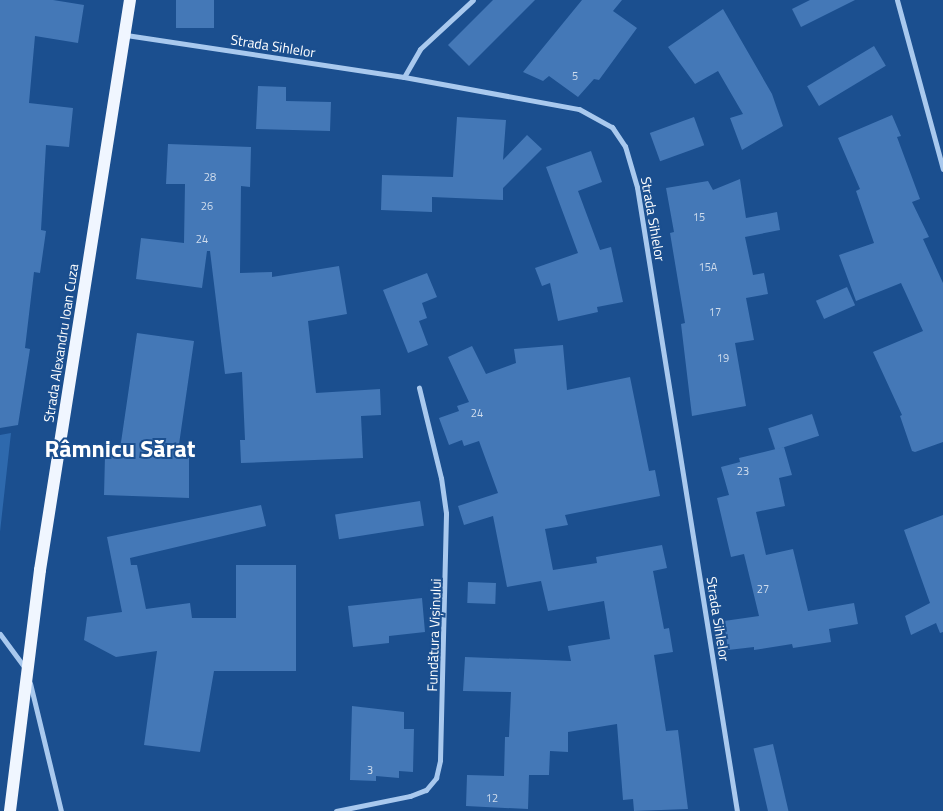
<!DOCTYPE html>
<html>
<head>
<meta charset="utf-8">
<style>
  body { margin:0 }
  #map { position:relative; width:943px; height:811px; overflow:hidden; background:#1b4f8f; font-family:"Titillium Web",sans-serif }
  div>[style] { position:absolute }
  .green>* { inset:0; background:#2e69ad }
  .building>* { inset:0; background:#4478b7; transform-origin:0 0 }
  .street>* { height:5px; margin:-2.5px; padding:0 2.5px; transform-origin:2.5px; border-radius:2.5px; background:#a9c9ee }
  .primary>* { height:12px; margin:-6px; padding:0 6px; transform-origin:6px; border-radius:6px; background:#f0f6ff }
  span { translate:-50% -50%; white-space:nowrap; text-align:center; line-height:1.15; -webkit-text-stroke:4px #1b4f8f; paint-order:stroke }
  .number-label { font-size:11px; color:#d0dded }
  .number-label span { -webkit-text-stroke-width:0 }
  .street-label { font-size:14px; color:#fff }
  .town-label { font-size:24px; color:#fff; font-weight:700 }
</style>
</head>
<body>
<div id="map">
  <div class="green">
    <div style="clip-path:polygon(11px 433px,0 532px,0 533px,0 435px)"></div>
  </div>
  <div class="building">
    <div style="clip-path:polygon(0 0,53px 0,84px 5px,78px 43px,35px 36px,29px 103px,73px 108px,69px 147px,46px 145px,41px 230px,46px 231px,40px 273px,34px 272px,25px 348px,30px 349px,18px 425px,0 428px)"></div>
    <div style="left:176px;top:0;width:38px;height:28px"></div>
    <div style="clip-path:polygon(493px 0,535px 0,469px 66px,448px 45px)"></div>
    <div style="clip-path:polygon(582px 0,622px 0,613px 11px,637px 28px,599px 80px,594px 79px,578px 97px,549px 76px,543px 81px,523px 72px)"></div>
    <div style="clip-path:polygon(810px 0,855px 0,801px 27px,792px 9px)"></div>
    <div style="clip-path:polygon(723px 9px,772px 94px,783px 126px,742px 150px,730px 118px,743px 114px,718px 71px,695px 84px,668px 47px)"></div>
    <div style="left:874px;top:46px;width:23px;height:78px;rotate:59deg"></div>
    <div style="clip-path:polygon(258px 86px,286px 87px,286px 101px,331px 102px,330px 131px,256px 129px)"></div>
    <div style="clip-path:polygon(892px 115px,901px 136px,897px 137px,920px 199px,912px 202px,929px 237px,923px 239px,943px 283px,943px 442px,915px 452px,912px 451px,900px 416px,902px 415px,873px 352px,923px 331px,901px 283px,856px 301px,839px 255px,874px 243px,856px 191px,860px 189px,838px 138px)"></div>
    <div style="clip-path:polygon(457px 117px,506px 120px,503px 160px,527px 135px,542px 149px,503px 188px,503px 200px,432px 197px,432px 212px,381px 210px,382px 175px,453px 177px)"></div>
    <div style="left:694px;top:117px;width:30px;height:47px;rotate:70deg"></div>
    <div style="clip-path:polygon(168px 144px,251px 147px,250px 187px,241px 186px,240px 273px,272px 272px,272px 277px,339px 266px,347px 314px,308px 321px,316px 393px,380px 389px,381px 415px,361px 416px,363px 458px,241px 463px,240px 440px,245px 440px,242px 372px,225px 374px,210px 251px,207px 251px,202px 288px,136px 279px,141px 238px,184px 243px,185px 184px,166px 184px)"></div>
    <div style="clip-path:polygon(591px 151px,602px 182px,578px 191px,600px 250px,611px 247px,623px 302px,597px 307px,598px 312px,558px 321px,550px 283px,542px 286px,535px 268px,578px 253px,546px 167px)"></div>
    <div style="clip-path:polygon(740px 179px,746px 218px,777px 212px,780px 230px,745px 237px,753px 275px,764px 273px,768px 294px,746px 298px,754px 340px,735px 343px,746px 406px,692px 416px,681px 324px,685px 323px,670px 233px,674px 232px,666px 188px,708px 181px,713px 190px)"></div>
    <div style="clip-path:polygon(427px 273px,437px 297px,422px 303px,427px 318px,419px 321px,428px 345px,408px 353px,383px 290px)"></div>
    <div style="left:847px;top:287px;width:20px;height:34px;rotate:66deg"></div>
    <div style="clip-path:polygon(137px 333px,194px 341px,177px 458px,189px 458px,189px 498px,104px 495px,105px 456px,119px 456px)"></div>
    <div style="clip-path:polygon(563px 345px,567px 390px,630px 377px,649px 471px,655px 470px,660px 496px,565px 515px,568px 525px,545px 529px,553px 570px,597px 563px,596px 557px,662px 545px,667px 568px,653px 571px,664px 629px,669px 628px,673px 652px,654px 655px,666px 731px,678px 730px,688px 809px,634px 811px,633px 799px,623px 800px,617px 724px,568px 732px,568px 752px,550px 751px,549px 775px,529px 775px,528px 809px,466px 806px,467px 775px,504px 776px,505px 737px,509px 737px,511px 692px,463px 691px,465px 657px,571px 661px,568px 646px,610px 639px,604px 601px,548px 611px,541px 581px,507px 587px,493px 516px,464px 525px,458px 506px,498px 493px,479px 441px,464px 446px,462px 440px,449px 445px,439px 418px,459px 411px,457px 406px,469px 402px,448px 357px,472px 346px,486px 374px,516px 363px,514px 349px)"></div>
    <div style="left:812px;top:414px;width:23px;height:46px;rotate:72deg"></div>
    <div style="clip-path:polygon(784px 447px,792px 475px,779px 478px,785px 506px,756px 512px,766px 555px,793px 549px,808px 611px,854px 603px,858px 624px,829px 629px,831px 642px,793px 648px,792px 644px,754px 650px,754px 647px,728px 650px,724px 621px,759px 616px,744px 554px,731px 557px,717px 498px,729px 495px,721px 467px,740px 462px,739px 458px)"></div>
    <div style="left:420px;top:501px;width:25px;height:86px;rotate:81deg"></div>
    <div style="clip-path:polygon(261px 505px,266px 526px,130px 558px,131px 565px,137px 565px,146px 609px,190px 603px,192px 618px,236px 618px,236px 565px,296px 565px,296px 671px,214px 671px,200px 752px,144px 745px,157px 651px,116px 657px,84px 640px,87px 617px,122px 612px,107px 537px)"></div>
    <div style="clip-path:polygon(943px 515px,943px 632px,940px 633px,936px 623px,911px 635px,905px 616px,930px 603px,904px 530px)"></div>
    <div style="left:468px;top:582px;width:28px;height:21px;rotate:2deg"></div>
    <div style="clip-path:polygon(422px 598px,425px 632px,389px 636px,389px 643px,353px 647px,348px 606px)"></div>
    <div style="clip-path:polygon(352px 706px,404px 712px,404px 729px,414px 729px,413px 772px,399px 771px,399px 778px,376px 776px,376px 781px,350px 780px)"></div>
    <div style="left:773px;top:744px;width:69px;height:20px;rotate:77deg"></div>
  </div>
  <div class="street">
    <div style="left:897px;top:0;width:175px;rotate:74.8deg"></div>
    <div style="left:126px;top:35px;width:281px;rotate:8.6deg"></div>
    <div style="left:404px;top:77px;width:178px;rotate:10.4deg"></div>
    <div style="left:579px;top:109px;width:38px;rotate:29deg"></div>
    <div style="left:612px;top:127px;width:23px;rotate:56deg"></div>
    <div style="left:625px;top:146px;width:43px;rotate:73.7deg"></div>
    <div style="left:637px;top:187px;width:632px;rotate:80.9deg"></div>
    <div style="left:404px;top:77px;width:32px;rotate:-60deg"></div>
    <div style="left:420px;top:49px;width:72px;rotate:-42.8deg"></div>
    <div style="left:0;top:634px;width:42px;rotate:53.7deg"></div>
    <div style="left:30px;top:683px;width:132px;rotate:76.4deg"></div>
    <div style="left:336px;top:811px;width:76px;rotate:-11.5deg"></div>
    <div style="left:410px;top:796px;width:17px;rotate:-21deg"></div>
    <div style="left:426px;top:790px;width:16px;rotate:-50deg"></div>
    <div style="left:436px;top:778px;width:18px;rotate:-77deg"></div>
    <div style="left:440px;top:760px;width:247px;rotate:-88.6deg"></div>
    <div style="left:446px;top:513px;width:35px;rotate:-98deg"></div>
    <div style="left:441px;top:478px;width:93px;rotate:-103.7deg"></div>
  </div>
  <div class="primary">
    <div style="left:10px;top:811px;width:243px;rotate:-82.9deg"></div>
    <div style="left:40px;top:570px;width:577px;rotate:-81.03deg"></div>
  </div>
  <div class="number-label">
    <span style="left:575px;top:76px">5</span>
    <span style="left:210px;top:177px">28</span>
    <span style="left:207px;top:206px">26</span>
    <span style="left:699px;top:217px">15</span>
    <span style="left:202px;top:239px">24</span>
    <span style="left:708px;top:267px">15A</span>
    <span style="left:715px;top:312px">17</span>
    <span style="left:723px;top:358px">19</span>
    <span style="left:477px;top:413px">24</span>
    <span style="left:743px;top:471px">23</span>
    <span style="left:763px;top:589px">27</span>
    <span style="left:370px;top:770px">3</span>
    <span style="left:492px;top:798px">12</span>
  </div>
  <div class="street-label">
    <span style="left:273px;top:46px;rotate:9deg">Strada Sihlelor</span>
    <span style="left:653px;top:219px;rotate:80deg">Strada Sihlelor</span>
    <span style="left:61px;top:343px;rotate:-81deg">Strada Alexandru Ioan Cuza</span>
    <span style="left:718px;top:619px;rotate:81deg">Strada Sihlelor</span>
    <span style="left:434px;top:635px;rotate:-88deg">Fundătura Vișinului</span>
  </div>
  <div class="town-label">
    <span style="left:120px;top:449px">Râmnicu Sărat</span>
  </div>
</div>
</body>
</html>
